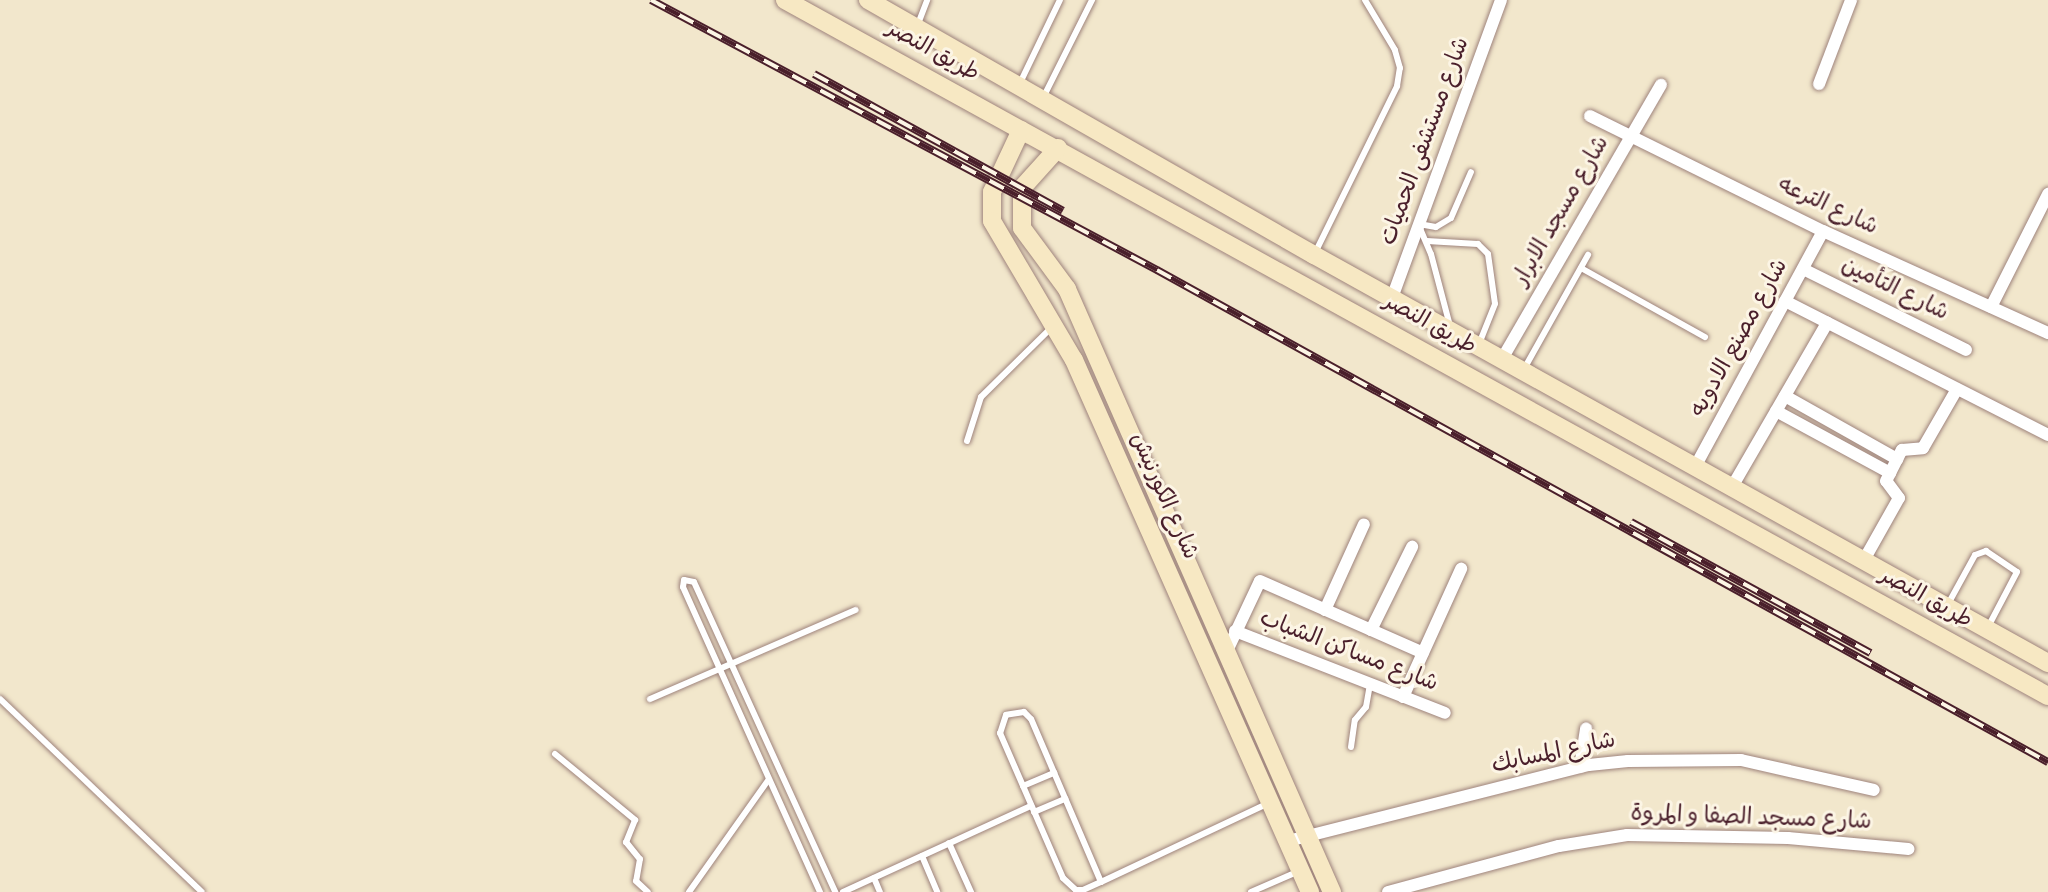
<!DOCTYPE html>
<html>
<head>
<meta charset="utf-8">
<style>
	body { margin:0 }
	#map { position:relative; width:2048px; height:892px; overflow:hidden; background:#f2e7cc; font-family:Dekko,"Playpen Sans Arabic",sans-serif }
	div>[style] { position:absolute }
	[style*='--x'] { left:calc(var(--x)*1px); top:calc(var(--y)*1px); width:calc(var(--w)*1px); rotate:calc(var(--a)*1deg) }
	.roads { filter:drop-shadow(0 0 2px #9e837c) drop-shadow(0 0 2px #9e837c) }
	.service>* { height:6px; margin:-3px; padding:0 3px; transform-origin:3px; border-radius:3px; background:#fff }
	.minor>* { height:12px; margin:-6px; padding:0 6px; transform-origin:6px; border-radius:6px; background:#fff }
	.secondary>* { height:18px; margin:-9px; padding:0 9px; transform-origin:9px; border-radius:9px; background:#f7e8c3 }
	.rail>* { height:8px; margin-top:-4px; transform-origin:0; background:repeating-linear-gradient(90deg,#fcf5e5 0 16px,#4a1f2b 0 32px); box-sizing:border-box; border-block:2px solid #4a1f2b }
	span { translate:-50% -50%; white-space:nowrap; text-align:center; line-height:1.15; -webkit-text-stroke:6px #fcf5e5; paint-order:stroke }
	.street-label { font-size:23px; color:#4a1f2b }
</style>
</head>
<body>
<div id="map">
	<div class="roads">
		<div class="service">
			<div style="--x:918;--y:24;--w:26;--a:-69"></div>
			<div style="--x:1020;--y:83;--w:92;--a:-64.3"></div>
			<div style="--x:1043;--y:98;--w:110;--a:-63.4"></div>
			<div style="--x:1419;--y:224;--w:17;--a:10"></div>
			<div style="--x:1436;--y:227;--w:17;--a:-31"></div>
			<div style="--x:1451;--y:218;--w:50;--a:-66.5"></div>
			<div style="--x:1419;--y:226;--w:30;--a:67"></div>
			<div style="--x:1431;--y:254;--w:74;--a:75.2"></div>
			<div style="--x:1427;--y:241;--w:51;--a:3.4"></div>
			<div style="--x:1478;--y:244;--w:14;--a:45"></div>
			<div style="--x:1488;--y:254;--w:50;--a:82"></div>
			<div style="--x:1495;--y:304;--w:43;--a:111.8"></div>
			<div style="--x:1315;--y:253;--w:186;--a:-63.8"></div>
			<div style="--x:1397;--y:86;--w:18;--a:-81"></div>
			<div style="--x:1400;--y:68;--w:19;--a:-106"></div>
			<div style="--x:1395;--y:50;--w:58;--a:-121"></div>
			<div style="--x:1581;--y:268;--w:142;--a:29.1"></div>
			<div style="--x:1524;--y:369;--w:131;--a:-60.7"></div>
			<div style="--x:967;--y:441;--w:46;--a:-72.3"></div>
			<div style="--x:981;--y:397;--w:101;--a:-44.6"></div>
			<div style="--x:1947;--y:606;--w:58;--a:-61.2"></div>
			<div style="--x:1975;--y:555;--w:12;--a:-20"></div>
			<div style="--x:1986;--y:551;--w:37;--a:34"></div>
			<div style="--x:2017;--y:572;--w:62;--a:117.8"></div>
			<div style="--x:0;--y:699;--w:279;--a:43.7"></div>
			<div style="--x:650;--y:699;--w:224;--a:-23.4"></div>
			<div style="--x:1351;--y:747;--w:27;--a:-82"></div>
			<div style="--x:1355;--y:720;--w:17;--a:-50"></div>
			<div style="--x:1366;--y:707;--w:23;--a:-80"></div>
			<div style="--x:555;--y:754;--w:104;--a:39.5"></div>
			<div style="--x:635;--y:820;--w:24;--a:112"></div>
			<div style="--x:626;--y:842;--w:22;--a:51"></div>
			<div style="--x:640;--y:859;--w:22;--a:100"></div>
			<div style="--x:636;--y:881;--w:16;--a:43"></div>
			<div style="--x:1023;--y:786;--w:34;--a:-23"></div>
			<div style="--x:1034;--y:812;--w:34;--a:-23"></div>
			<div style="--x:949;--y:843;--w:54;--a:65.8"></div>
			<div style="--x:922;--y:856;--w:39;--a:67"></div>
			<div style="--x:874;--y:878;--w:15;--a:67"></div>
			<div style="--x:1101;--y:882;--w:177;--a:-113.2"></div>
			<div style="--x:1031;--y:719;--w:10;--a:-135"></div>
			<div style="--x:1024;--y:712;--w:18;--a:171"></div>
			<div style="--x:1006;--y:715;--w:19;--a:108"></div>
			<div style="--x:1000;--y:733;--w:158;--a:66.5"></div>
			<div style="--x:1063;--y:878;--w:18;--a:43"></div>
			<div style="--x:1076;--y:890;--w:7;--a:0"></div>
			<div style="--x:1083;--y:890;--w:20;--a:-24"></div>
			<div style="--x:1101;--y:882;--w:186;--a:-25.2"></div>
			<div style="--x:689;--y:892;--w:138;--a:-54.7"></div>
			<div style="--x:820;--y:892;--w:334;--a:-114.2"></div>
			<div style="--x:683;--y:587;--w:7;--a:-82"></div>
			<div style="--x:684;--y:580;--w:10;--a:11"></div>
			<div style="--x:694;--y:582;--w:341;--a:65.5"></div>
			<div style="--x:843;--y:892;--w:207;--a:-24.6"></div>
			<div style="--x:1251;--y:892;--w:52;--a:-23.6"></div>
		</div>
		<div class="minor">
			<div style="--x:1819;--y:84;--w:90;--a:-69.1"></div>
			<div style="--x:1590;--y:116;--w:260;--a:26.3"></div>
			<div style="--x:1823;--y:231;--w:247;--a:24.4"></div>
			<div style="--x:1803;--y:269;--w:182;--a:26.4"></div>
			<div style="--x:1392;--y:298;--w:317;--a:-69.9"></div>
			<div style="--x:1785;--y:301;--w:295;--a:27"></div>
			<div style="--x:1991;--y:307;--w:127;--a:-63.2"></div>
			<div style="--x:1502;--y:359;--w:317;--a:-59.9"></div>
			<div style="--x:1785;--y:396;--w:129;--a:29.4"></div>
			<div style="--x:1776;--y:411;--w:130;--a:28.5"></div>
			<div style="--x:1695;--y:467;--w:268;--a:-61.5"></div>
			<div style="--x:1732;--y:487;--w:190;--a:-59.9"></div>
			<div style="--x:1864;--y:560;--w:71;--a:-60.6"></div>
			<div style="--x:1899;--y:498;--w:21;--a:-127"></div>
			<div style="--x:1886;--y:481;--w:35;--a:-63"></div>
			<div style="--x:1902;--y:450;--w:21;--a:-5"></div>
			<div style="--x:1923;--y:448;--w:68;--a:-60"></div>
			<div style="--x:1325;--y:610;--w:94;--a:-65.6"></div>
			<div style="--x:1371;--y:630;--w:93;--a:-63.7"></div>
			<div style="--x:1235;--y:631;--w:225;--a:21.3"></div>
			<div style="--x:1227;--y:651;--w:77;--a:-64.8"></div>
			<div style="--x:1260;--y:581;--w:178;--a:23.8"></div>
			<div style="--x:1403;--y:697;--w:141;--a:-65.6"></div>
			<div style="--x:1580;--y:767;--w:39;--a:-81"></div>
			<div style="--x:1288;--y:841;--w:310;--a:-14.2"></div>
			<div style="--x:1589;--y:765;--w:39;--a:-6"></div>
			<div style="--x:1628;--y:761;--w:113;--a:-0.5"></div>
			<div style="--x:1741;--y:760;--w:136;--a:12.7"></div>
			<div style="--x:1388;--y:892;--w:177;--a:-15.1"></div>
			<div style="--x:1559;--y:846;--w:69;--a:-9.2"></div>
			<div style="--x:1627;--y:835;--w:161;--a:1.1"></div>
			<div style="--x:1788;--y:838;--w:121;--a:5.2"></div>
		</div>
		<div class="secondary">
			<div style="--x:785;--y:0;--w:1442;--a:28.86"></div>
			<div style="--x:868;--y:0;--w:514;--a:29.76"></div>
			<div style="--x:1314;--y:255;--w:840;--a:29.07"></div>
			<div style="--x:1021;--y:130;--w:68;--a:115.1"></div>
			<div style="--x:992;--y:192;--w:29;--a:90"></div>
			<div style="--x:992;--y:221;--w:161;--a:59.5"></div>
			<div style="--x:1074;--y:360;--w:582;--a:66.08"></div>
			<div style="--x:1058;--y:148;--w:54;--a:132"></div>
			<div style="--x:1022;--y:188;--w:40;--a:90"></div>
			<div style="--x:1022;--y:228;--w:76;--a:53.6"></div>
			<div style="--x:1067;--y:289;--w:659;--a:66.28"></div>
		</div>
	</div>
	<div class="rail">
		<div style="--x:651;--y:0;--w:574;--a:28.08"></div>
		<div style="--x:1157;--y:270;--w:1018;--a:28.91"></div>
		<div style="--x:814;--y:74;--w:284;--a:28.8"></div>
		<div style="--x:1631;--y:522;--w:273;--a:28.7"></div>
	</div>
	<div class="street-label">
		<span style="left:932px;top:53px;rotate:29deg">طريق النصر</span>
		<span style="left:1427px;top:142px;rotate:-70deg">شارع مستشفى الحميات</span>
		<span style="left:1827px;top:208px;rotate:25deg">شارع الترعه</span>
		<span style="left:1563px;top:212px;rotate:-60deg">شارع مسجد الابرار</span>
		<span style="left:1894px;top:291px;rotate:26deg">شارع التأمين</span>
		<span style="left:1429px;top:326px;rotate:29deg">طريق النصر</span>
		<span style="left:1741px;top:339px;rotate:-61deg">شارع مصنع الادويه</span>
		<span style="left:1162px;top:497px;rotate:66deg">شارع الكورنيش</span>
		<span style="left:1925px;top:600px;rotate:29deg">طريق النصر</span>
		<span style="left:1348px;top:653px;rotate:21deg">شارع مساكن الشباب</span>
		<span style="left:1554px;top:755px;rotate:-12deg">شارع المسابك</span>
		<span style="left:1751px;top:820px;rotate:2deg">شارع مسجد الصفا و المروة</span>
	</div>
</div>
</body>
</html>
